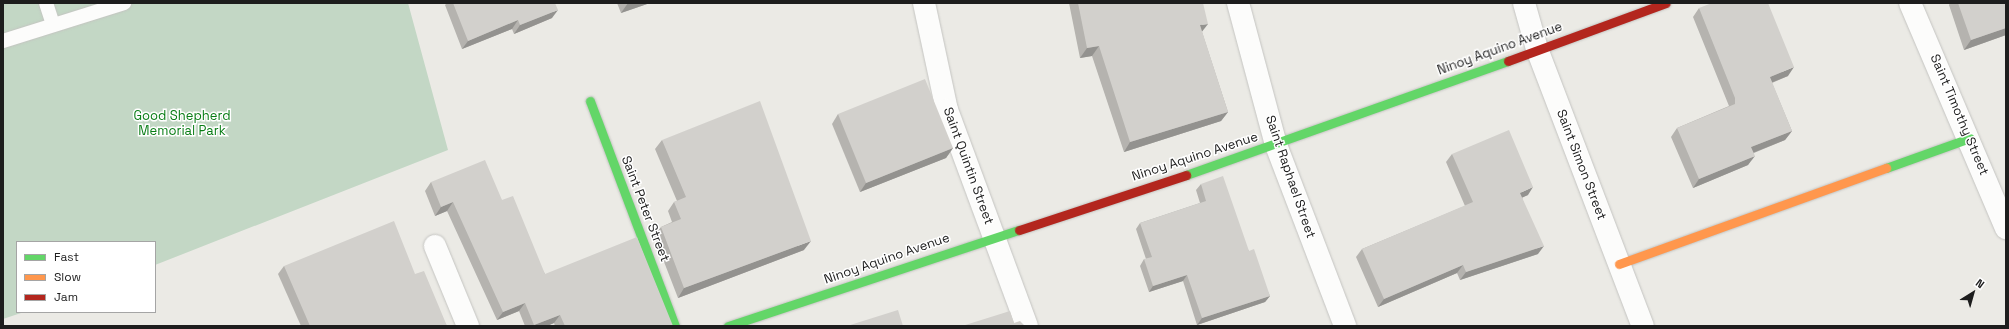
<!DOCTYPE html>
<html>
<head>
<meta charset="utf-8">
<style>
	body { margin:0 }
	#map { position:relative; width:2009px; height:329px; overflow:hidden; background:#ebeae5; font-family:"Space Grotesk",sans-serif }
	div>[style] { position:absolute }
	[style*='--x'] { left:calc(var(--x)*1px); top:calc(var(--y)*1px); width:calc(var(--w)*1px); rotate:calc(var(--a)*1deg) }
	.cemetery>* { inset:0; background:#c3d7c5 }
	.roads { filter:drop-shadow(0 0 1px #c4c4c1) drop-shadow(0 0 1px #c4c4c1) }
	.lane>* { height:14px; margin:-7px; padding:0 7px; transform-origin:7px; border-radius:7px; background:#fcfcfb }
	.street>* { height:22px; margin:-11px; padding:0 11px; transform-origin:11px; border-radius:11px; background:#fcfcfb }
	.fast>* { height:9px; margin:-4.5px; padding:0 4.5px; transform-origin:4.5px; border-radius:4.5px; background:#63d668 }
	.slow>* { height:9px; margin:-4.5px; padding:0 4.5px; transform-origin:4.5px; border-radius:4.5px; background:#ff974d }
	.jam>* { height:9px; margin:-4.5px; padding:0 4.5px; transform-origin:4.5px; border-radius:4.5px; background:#b3261e }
	.wall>* { inset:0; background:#b5b3af }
	.shaded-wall>* { inset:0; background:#93928f }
	.building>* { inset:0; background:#d2d0cc }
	span { translate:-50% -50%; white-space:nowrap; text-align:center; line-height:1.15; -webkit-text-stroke:3px #fff; paint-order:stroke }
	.street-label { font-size:13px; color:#1d1d1d }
	.park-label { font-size:13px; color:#097d16 }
	.frame { position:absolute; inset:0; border:4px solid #1d1d1d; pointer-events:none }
	.legend { position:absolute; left:16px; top:241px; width:140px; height:72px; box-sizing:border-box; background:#fff; border:1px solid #a5a5a5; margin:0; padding:5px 7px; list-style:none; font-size:12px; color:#1d1d1d }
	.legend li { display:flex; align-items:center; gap:8px; height:20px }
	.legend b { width:20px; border:1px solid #a5a5a5 }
	.north { position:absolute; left:1953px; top:273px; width:40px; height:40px; -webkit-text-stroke:3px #fff; paint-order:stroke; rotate:37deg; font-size:11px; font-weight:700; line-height:16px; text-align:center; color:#1d1d1d }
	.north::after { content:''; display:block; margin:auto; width:14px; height:18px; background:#1d1d1d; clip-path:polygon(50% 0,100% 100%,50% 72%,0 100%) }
</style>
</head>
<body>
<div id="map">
	<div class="cemetery">
		<div style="clip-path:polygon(3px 3px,408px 3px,448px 150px,155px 265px,155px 242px,17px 242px,17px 312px,24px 312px,3px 319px)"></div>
	</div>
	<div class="roads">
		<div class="lane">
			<div style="--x:46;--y:3;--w:23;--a:72"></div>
			<div style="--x:3;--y:41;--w:127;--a:-17.4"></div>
		</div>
		<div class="street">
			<div style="--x:924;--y:3;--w:109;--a:77.9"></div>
			<div style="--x:947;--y:110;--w:230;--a:69.7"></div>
			<div style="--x:1238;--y:3;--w:147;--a:75"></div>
			<div style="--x:1276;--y:145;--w:194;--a:69.1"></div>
			<div style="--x:1524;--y:3;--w:48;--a:74.2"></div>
			<div style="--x:1537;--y:49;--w:297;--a:69.1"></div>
			<div style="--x:1910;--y:3;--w:245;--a:66.9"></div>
			<div style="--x:435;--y:246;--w:87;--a:67.6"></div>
		</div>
		<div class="fast">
			<div style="--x:590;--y:101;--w:241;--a:69.3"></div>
			<div style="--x:1886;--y:168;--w:89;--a:-19.7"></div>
			<div style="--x:1186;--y:175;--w:342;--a:-19.5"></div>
			<div style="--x:728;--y:326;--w:306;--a:-18.3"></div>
		</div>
		<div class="slow">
			<div style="--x:1619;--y:264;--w:284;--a:-19.8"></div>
		</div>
		<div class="jam">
			<div style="--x:1508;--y:61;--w:168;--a:-20.2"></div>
			<div style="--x:1019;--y:230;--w:176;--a:-18.2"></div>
		</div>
	</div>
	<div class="wall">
		<div style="clip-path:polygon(447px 3px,555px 3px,552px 18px,514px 34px,512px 29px,462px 49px,445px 5px)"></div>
		<div style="clip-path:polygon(617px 3px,650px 3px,621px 13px)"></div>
		<div style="clip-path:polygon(1069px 3px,1203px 3px,1202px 32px,1228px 112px,1221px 121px,1124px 152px,1092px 56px,1080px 58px)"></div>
		<div style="clip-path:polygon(1950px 3px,2006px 3px,2006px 35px,1964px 50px,1949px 5px)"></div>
		<div style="clip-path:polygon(1699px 8px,1788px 76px,1772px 83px,1792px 131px,1785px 140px,1754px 153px,1748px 165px,1693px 188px,1671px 137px,1677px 128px,1729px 106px,1693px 17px)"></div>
		<div style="clip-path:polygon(838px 114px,953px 148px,946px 158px,860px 192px,832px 124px)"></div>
		<div style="clip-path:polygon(662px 140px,804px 250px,678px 298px,654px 236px,661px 227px,672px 222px,668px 211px,674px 202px,677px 201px,655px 149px)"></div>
		<div style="clip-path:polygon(1452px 154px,1528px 195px,1522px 197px,1538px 254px,1460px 280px,1457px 273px,1378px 307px,1356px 257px,1362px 249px,1465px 206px,1446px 162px)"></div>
		<div style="clip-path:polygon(431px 182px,502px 200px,545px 274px,673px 326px,555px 326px,554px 323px,547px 326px,525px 326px,519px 311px,497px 320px,447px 211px,435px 216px,425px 191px)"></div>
		<div style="clip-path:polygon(1201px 184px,1249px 251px,1270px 296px,1265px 302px,1197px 325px,1183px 281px,1149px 292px,1140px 266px,1144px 259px,1146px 259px,1136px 229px,1140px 223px,1200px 203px,1196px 190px)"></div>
		<div style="clip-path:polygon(284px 266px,415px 274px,447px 326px,301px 326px,278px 274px)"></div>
	</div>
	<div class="shaded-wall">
		<div style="clip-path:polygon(628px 3px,650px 3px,621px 13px)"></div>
		<div style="clip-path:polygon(558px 10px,552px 18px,514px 34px,520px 25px)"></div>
		<div style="clip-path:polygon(518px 20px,512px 29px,462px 49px,468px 41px)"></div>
		<div style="clip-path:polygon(1208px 24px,1201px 33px,1200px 25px)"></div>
		<div style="clip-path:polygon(2006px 28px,2006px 35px,1964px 50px,1971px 40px)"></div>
		<div style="clip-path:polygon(1099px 46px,1092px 56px,1080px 58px,1087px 48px)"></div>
		<div style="clip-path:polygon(1794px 67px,1788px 76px,1763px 86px,1770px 77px)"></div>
		<div style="clip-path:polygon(1228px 112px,1221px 121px,1124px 152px,1130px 142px)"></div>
		<div style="clip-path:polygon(1792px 131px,1785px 140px,1745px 156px,1751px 147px)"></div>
		<div style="clip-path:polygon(953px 148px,946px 158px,860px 192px,866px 183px)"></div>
		<div style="clip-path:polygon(1755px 156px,1748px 165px,1693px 188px,1699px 179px)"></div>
		<div style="clip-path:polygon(1533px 187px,1528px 195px,1515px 201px,1520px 193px)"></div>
		<div style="clip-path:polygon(453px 202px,447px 211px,435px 216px,441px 207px)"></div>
		<div style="clip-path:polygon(811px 241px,804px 250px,678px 298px,684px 288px)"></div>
		<div style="clip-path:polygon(1544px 246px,1538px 254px,1460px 280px,1466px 272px)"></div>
		<div style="clip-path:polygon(1463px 265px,1457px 273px,1378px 307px,1384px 299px)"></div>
		<div style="clip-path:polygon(1187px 275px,1183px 281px,1149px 292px,1153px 286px)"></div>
		<div style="clip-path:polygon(1270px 296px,1265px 302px,1197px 325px,1202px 318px)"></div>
		<div style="clip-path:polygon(525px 303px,519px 311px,497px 320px,503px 312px)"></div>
		<div style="clip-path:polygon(560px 315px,554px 323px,547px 326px,534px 326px,534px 325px)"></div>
	</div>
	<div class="building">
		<div style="clip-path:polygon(453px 3px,555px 3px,558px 10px,520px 25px,518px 20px,468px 41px)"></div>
		<div style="clip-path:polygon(1078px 3px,1203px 3px,1208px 24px,1200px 25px,1228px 112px,1130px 142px,1099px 46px,1087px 48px)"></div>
		<div style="clip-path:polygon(1712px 3px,1768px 3px,1794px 67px,1770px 77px,1792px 131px,1751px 147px,1755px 156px,1699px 179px,1677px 128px,1735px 104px,1735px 98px,1699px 8px)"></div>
		<div style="clip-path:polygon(1958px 3px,2006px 3px,2006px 28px,1971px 40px)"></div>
		<div style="clip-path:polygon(925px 79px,953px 148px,866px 183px,838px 114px)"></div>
		<div style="clip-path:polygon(760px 101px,811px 241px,684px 288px,661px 227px,681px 219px,674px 202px,686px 197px,662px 140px)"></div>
		<div style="clip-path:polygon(1509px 130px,1533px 187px,1520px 193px,1544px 246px,1466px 272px,1463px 265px,1384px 299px,1362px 249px,1473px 202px,1452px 154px)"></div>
		<div style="clip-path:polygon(485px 160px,502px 200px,513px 196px,545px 274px,637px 237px,673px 326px,565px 326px,560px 315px,534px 325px,525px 303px,503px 312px,453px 202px,441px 207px,431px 182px)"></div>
		<div style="clip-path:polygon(1223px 176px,1249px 251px,1254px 249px,1270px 296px,1202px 318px,1187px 275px,1153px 286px,1144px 259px,1152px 257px,1140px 223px,1206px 201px,1201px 184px)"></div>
		<div style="clip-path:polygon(394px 221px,415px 274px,424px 271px,447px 326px,310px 326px,284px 266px)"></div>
		<div style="clip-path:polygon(898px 310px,903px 326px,847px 326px)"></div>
		<div style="clip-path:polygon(1010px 311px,1014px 323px,1020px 321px,1025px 326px,962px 326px)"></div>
	</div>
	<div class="street-label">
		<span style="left:1500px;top:49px;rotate:-20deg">Ninoy Aquino Avenue</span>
		<span style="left:1959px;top:115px;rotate:67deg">Saint Timothy Street</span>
		<span style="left:1195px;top:157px;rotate:-18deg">Ninoy Aquino Avenue</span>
		<span style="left:1581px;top:165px;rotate:69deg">Saint Simon Street</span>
		<span style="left:968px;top:166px;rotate:70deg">Saint Quintin Street</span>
		<span style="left:1290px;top:177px;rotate:71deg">Saint Raphael Street</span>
		<span style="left:645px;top:209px;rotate:69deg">Saint Peter Street</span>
		<span style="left:887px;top:259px;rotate:-19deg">Ninoy Aquino Avenue</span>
	</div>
	<div class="park-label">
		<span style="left:182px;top:124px">Good Shepherd<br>Memorial Park</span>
	</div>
	<div class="frame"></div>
	<ul class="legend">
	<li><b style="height:5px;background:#63d668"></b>Fast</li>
	<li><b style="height:5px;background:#ff974d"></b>Slow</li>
	<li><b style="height:5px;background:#b3261e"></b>Jam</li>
	</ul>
	<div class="north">N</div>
</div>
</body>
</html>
